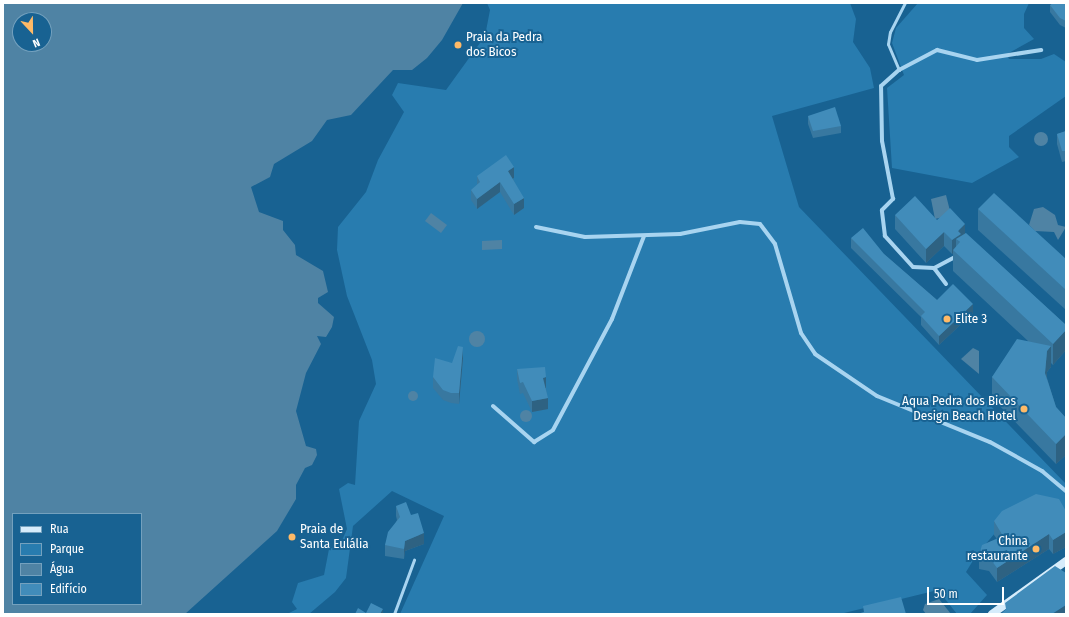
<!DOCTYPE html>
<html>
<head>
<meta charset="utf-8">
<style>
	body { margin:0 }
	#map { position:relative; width:1069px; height:617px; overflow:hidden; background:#186292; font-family:"Fira Sans Condensed",sans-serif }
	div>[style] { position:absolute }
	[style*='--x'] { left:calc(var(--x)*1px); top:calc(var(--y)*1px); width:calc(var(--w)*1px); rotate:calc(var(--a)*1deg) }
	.green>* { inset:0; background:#287caf }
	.water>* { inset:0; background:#4f83a4 }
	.round { border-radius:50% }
	.lane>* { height:3px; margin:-1.5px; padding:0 1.5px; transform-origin:1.5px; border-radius:1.5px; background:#a8d4f0 }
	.street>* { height:4px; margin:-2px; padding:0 2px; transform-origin:2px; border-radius:2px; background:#a8d4f0 }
	.secondary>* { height:8px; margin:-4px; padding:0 4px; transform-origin:4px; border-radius:4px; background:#d6ecfb }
	.wall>* { inset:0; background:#3878a0 }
	.shaded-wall>* { inset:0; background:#2e6282 }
	.building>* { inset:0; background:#418cba }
	.dots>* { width:11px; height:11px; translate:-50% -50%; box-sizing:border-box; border:2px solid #186292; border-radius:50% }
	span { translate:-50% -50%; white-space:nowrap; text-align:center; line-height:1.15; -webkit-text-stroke:4px #186292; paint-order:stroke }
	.poi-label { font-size:13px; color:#fff }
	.left { translate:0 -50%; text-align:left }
	.right { translate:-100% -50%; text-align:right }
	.frame { position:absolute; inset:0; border:4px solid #fff; pointer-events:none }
	.legend { position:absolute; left:12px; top:513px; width:130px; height:92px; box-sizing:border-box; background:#186292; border:1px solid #74a1be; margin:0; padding:5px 7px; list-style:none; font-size:12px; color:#fff }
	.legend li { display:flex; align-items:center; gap:8px; height:20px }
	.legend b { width:20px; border:1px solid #74a1be }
	.north { position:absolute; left:12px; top:12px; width:40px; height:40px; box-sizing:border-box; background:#186292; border:1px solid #74a1be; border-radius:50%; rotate:158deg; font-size:11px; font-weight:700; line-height:16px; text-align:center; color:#fff }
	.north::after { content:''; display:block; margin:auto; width:14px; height:18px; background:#ffba67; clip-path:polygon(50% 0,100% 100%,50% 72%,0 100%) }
	.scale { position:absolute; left:927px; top:587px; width:77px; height:18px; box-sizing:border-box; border:2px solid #fff; border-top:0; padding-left:5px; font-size:12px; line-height:14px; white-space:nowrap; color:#fff; -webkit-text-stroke:3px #186292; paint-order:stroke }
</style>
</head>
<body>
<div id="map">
	<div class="green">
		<div style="clip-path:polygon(487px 3px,850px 3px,856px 19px,853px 42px,870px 68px,874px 88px,772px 116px,799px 207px,1066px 484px,1066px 516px,1002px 525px,977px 554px,966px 572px,987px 595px,970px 614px,957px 614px,938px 590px,840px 614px,400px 614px,444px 516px,392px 491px,353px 526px,346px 578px,335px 592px,309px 614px,287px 614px,297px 609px,292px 602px,298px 583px,324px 575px,329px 549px,340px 545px,347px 529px,339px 489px,348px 483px,355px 485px,359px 421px,376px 384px,372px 360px,347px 296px,337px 250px,338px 227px,366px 192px,378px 160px,404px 112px,392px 95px,398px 83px,446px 90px,485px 36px,490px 10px)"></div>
		<div style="clip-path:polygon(918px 3px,1029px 3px,1024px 14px,1024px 28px,1034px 39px,1007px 54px,1009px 59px,1041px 59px,1054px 54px,1066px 62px,1066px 96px,1009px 136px,1009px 147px,1019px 157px,972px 183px,892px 168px,887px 88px,904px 75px,892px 43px,896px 28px)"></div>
	</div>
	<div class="water">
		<div style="clip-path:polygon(evenodd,3px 3px,463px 3px,442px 40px,427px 58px,412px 70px,393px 70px,351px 115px,327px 120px,312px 141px,274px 164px,270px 177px,251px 187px,259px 212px,283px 221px,283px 230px,295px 245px,296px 255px,323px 271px,328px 292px,318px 298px,318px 303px,334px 317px,332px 327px,326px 337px,317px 336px,321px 344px,306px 373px,296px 411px,306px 446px,316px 449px,317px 455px,312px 465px,305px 468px,296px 485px,296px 499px,277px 531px,185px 614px,3px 614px,3px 3px,20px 20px,44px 20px,44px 44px,20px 44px,20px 20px,3px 3px,13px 514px,141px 514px,141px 604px,13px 604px,13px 514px)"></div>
		<div class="round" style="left:1034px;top:132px;width:14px;height:14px"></div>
		<div style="clip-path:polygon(946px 195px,951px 215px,935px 219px,931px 199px)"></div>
		<div style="clip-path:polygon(1043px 207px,1055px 215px,1058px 225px,1066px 227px,1058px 240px,1054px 232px,1035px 231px,1029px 225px,1034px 209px)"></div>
		<div style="clip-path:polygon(431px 213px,447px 225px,441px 233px,425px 221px)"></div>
		<div style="clip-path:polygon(502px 240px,502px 249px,482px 250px,482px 241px)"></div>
		<div class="round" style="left:469px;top:331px;width:16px;height:16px"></div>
		<div style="clip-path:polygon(973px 348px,979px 351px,979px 374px,961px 359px)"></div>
		<div class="round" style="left:408px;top:391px;width:10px;height:10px"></div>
		<div class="round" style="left:520px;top:410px;width:12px;height:12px"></div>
		<div style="clip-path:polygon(939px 599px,951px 614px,926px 614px,923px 610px,925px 604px)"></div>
	</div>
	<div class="lane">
		<div style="--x:899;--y:70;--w:28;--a:-113"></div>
		<div style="--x:888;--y:44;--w:12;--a:-81"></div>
		<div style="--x:890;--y:32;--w:33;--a:-63"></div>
		<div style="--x:394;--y:614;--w:58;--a:-69.7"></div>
	</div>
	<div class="street">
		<div style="--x:536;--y:227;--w:50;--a:11.5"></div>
		<div style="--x:585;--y:237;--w:95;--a:-1.8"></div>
		<div style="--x:680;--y:234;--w:61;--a:-11.3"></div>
		<div style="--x:740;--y:222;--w:20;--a:6"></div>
		<div style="--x:760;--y:224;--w:25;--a:53"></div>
		<div style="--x:775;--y:244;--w:93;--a:73.7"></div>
		<div style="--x:801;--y:333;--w:25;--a:56"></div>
		<div style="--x:815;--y:354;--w:75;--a:34.1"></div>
		<div style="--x:877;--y:396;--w:122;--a:22.2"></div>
		<div style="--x:990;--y:442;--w:60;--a:29.1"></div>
		<div style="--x:1042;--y:471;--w:31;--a:40"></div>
		<div style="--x:955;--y:257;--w:24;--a:152"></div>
		<div style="--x:934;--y:268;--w:21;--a:-177"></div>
		<div style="--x:913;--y:267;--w:42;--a:-132.1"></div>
		<div style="--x:885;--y:236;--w:26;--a:-97"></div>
		<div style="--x:882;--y:210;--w:16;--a:-45"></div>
		<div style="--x:893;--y:199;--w:59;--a:-100.7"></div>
		<div style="--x:882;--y:141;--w:55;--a:-91"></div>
		<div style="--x:881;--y:86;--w:24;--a:-42"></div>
		<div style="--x:899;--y:70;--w:43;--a:-27.8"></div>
		<div style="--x:937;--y:50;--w:41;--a:14"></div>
		<div style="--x:977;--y:60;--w:65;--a:-8.9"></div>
		<div style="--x:934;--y:268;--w:20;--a:53"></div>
		<div style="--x:493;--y:406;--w:55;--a:41.3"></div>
		<div style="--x:534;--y:442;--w:22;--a:-32"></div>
		<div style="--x:553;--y:430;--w:126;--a:-62"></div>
		<div style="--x:612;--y:319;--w:89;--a:-68.9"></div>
	</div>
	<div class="secondary">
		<div style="--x:992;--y:614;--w:91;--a:-35.6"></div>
	</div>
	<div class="wall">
		<div style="clip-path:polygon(1066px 3px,1066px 28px,1060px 25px,1050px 12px,1050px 5px)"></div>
		<div style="clip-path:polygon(808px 116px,841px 126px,841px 133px,813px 138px,808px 124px)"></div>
		<div style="clip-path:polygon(1066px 131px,1066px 161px,1062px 162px,1057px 144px,1057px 134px)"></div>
		<div style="clip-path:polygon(477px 176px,514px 178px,513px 178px,524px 208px,514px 215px,500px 192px,477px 209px,471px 200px,471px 190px,477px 185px)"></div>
		<div style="clip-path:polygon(978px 209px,1066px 259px,1066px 310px,978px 230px)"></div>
		<div style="clip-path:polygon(895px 215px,937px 220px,965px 233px,1066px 325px,1066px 350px,1053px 365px,1051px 363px,1051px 367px,1047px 372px,1047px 378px,1056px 407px,1066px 418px,1066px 455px,1056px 464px,992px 398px,992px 377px,1028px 341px,953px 271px,953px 253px,952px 254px,944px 246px,926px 263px,895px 229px)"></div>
		<div style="clip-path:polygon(851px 238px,884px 254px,937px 300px,973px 313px,939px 345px,921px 325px,921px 317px,851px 248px)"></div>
		<div style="clip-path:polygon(463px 358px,459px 404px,451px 403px,443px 400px,433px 388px,433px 377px,452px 363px)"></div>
		<div style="clip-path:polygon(517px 369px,546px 388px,548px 409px,532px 412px,523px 393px,520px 394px,517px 379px)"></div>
		<div style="clip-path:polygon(396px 506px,411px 515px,424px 544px,405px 551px,404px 559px,385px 556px,385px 545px,397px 520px,396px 516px)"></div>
		<div style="clip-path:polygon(1066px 511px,1066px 547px,1053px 554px,1049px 549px,997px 582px,989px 571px,979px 569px,979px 555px,997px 539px,994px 535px,994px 521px)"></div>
	</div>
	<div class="shaded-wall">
		<div style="clip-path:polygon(514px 167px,514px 178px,508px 181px,508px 171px)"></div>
		<div style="clip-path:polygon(500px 182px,500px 192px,477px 209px,477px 199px)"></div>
		<div style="clip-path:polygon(524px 198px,524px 208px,514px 215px,514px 204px)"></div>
		<div style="clip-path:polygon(965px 224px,965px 239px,960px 242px,956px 239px,956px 251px,953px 250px,953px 253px,952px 254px,952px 240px,958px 231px)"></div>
		<div style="clip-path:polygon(944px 232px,944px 246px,926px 263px,926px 249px)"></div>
		<div style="clip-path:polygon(973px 304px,973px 313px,939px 345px,939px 336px)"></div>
		<div style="clip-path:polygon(1066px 330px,1066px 350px,1053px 365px,1053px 344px)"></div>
		<div style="clip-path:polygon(1051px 346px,1051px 367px,1047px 372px,1045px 394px,1045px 373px,1047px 351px)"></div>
		<div style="clip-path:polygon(463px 347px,463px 358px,459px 404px,459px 393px)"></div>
		<div style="clip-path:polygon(546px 377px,546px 388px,543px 388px,543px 378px)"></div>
		<div style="clip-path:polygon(548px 398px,548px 409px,532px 412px,532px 401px)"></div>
		<div style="clip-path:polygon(1066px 434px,1066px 455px,1056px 464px,1056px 444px)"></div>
		<div style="clip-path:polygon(1066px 532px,1066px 547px,1053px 554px,1053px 540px)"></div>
		<div style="clip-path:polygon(424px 533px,424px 544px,405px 551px,404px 559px,404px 549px,405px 541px)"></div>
		<div style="clip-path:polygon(1049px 534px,1049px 549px,997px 582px,997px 568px)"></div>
		<div style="clip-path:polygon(1066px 605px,1066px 614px,1052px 614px)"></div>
		<div style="clip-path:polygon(383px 609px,383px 614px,380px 614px)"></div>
	</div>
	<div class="building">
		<div style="clip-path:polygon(1053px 3px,1066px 3px,1066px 21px,1060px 18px,1050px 5px)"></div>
		<div style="clip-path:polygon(835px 107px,841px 126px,813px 131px,808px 116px)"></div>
		<div style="clip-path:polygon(1066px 131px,1066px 151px,1062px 151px,1057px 134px)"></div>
		<div style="clip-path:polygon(506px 155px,514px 167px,508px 171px,524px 198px,514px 204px,500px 182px,477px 199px,471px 190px,480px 182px,477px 176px)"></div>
		<div style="clip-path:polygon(994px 193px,1066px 259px,1066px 290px,978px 209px)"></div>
		<div style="clip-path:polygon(915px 196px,937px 220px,950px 208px,965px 224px,958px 231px,961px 234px,952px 240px,944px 232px,926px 249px,895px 215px)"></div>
		<div style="clip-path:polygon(863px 228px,884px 254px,937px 300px,953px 284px,973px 304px,939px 336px,921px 316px,925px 312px,851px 238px)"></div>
		<div style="clip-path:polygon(966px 233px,1066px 325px,1066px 330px,1053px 344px,953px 250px,960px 242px,956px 239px)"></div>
		<div style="clip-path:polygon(1017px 339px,1051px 346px,1047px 351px,1045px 373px,1056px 407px,1066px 418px,1066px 434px,1056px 444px,992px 377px)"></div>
		<div style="clip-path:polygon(458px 346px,463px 347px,459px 393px,451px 393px,443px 390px,433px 377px,435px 358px,452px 363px)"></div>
		<div style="clip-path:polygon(545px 367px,546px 377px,543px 378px,548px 398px,532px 401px,523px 382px,520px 383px,517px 369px)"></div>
		<div style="clip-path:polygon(1036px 494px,1059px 499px,1066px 511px,1066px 532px,1053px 540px,1049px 534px,997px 568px,989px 557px,979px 555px,982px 545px,1003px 536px,994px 521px,1002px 511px)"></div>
		<div style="clip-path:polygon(406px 502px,411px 515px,418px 513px,424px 533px,405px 541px,404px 549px,385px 545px,388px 532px,400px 517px,396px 506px)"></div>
		<div style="clip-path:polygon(1055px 566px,1066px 573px,1066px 605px,1052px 614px,1001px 614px,1006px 609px,1005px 603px)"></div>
		<div style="clip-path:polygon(901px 597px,906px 614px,857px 614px,864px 612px,863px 606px)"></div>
		<div style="clip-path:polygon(371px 603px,383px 609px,380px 614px,355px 614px,358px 608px,366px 613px)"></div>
	</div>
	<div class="dots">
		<div style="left:458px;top:45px;background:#ffba67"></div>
		<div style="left:947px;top:319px;background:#ffba67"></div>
		<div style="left:1024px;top:409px;background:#ffba67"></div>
		<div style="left:292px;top:537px;background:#ffba67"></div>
		<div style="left:1036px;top:549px;background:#ffba67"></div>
	</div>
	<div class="poi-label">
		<span class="left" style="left:466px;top:45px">Praia da Pedra<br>dos Bicos</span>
		<span class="left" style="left:955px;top:319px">Elite 3</span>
		<span class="right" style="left:1016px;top:409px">Aqua Pedra dos Bicos<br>Design Beach Hotel</span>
		<span class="left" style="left:300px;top:537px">Praia de<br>Santa Eulália</span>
		<span class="right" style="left:1028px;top:549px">China<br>restaurante</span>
	</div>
	<div class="frame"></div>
	<ul class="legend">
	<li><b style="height:5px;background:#d6ecfb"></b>Rua</li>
	<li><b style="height:11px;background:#287caf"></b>Parque</li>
	<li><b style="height:11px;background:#4f83a4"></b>Água</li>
	<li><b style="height:11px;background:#418cba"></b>Edifício</li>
	</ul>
	<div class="north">N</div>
	<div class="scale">50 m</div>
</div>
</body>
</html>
